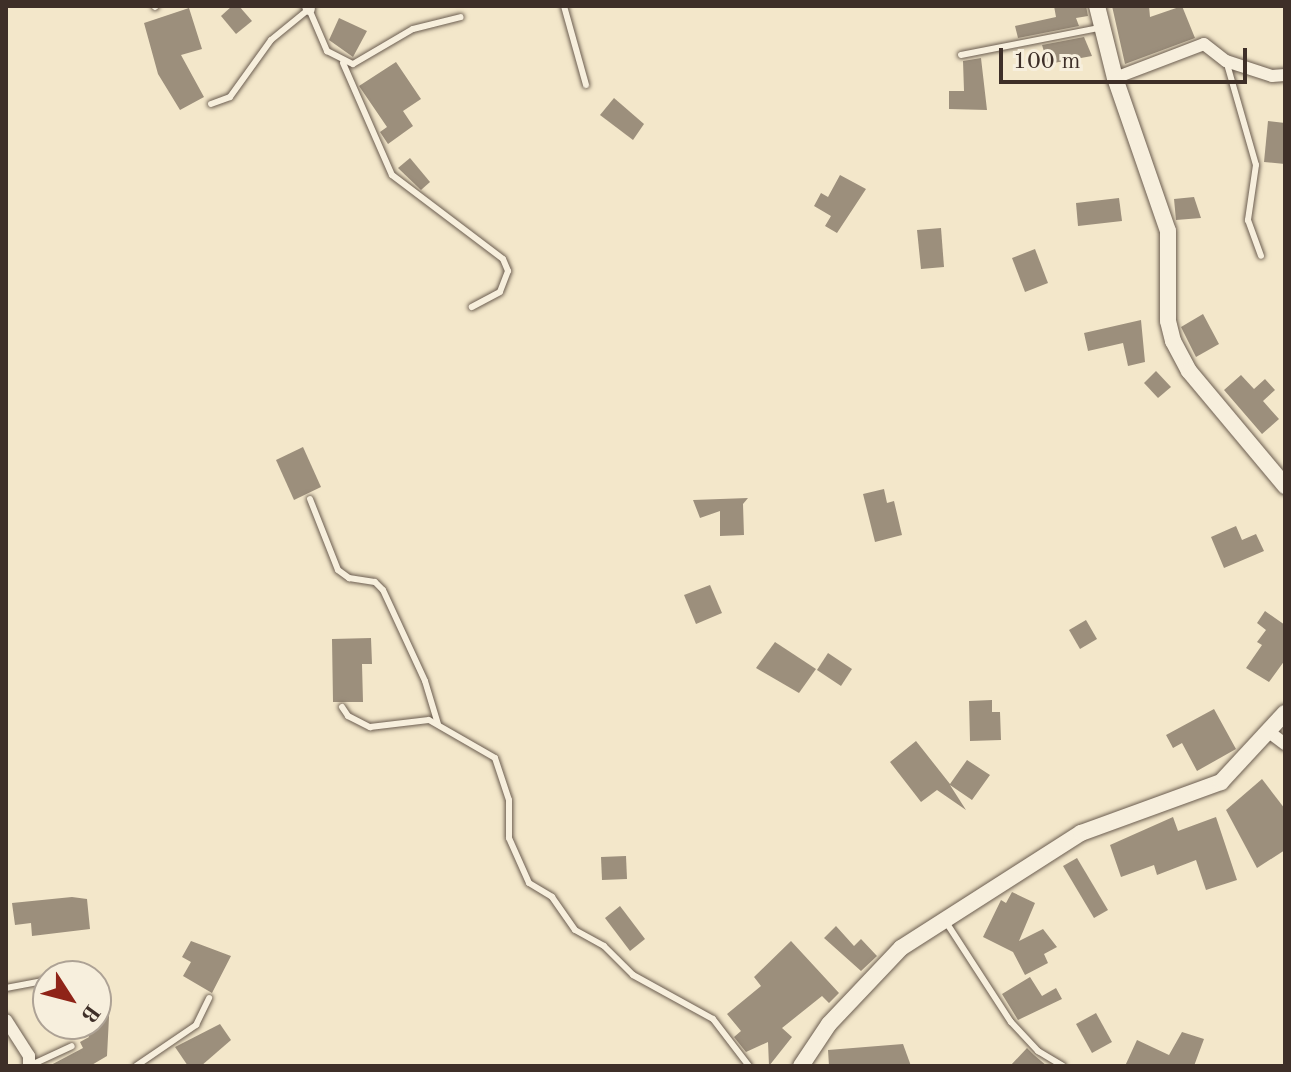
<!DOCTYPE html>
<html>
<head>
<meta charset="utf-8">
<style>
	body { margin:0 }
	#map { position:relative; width:1291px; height:1072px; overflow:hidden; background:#f3e7ca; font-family:"Old Standard TT",serif }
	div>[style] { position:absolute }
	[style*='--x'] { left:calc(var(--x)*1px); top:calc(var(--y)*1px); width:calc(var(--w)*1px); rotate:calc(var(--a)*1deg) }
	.building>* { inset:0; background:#9c8f7c }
	.roads { filter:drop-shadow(0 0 2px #6b5d50) drop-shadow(0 0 2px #6b5d50) }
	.service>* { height:6px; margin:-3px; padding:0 3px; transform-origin:3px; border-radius:3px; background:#f7efdd }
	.minor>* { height:12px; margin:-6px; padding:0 6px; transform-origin:6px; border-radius:6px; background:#f7efdd }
	.tertiary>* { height:16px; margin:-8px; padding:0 8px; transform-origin:8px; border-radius:8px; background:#f7efdd }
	span { translate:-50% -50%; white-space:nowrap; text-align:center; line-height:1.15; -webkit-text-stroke:6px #f7efdd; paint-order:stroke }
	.frame { position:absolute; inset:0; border:8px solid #3e2f28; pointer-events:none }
	.north { position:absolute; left:32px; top:960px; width:80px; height:80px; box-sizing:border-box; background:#f7efdd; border:2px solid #ada295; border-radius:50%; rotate:126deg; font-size:22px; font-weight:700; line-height:32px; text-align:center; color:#3e2f28 }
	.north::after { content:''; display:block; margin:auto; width:28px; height:36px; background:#8f2418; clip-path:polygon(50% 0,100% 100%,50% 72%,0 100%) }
	.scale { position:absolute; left:999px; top:48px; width:248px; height:36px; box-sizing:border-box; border:4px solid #3e2f28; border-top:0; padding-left:10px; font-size:24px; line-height:28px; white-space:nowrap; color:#3e2f28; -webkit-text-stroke:6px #f7efdd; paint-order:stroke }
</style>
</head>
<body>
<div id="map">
	<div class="building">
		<div style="clip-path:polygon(232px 6px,239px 6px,252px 21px,236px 34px,221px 16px)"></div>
		<div style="clip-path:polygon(1054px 6px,1086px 6px,1088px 16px,1076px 18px,1079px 26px,1018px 38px,1015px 26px,1056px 17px)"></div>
		<div style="clip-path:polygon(1112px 6px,1149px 6px,1150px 17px,1182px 6px,1195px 38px,1125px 64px)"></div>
		<div style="clip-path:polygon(189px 8px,202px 49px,181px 55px,204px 97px,180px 110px,158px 74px,144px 23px)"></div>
		<div style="clip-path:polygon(339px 18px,367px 31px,353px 57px,329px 40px)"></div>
		<div style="clip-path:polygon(1084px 37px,1092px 56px,1048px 64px,1042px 45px)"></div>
		<div style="clip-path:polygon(981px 58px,987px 110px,949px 109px,949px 91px,964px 91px,963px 61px)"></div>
		<div style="clip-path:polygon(396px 62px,421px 99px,403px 111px,413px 126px,388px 144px,380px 132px,387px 127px,359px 86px)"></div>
		<div style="clip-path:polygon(614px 98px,644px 124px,633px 140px,600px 115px)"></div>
		<div style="clip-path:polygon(1268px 121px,1285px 123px,1285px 164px,1264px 162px)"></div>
		<div style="clip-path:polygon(410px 158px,430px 182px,421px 190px,398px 168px)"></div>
		<div style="clip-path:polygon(840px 175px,866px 189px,837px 233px,825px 226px,831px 216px,814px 206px,821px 193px,828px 197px)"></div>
		<div style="clip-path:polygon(1194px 197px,1201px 218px,1176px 220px,1174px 199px)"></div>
		<div style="clip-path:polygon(1119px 198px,1122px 221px,1078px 226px,1076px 203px)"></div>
		<div style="clip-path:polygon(941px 228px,944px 267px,921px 269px,917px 230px)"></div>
		<div style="clip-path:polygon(1035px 249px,1048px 283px,1025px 292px,1012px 258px)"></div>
		<div style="clip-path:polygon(1203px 314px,1219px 344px,1196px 357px,1181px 327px)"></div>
		<div style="clip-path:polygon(1141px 320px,1145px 362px,1128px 366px,1123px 343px,1088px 351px,1084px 333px)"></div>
		<div style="clip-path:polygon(1156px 371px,1171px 387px,1158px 398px,1144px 383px)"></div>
		<div style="clip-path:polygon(1241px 375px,1254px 389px,1265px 379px,1275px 390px,1263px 401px,1279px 419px,1262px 434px,1224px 390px)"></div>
		<div style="clip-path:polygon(303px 447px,321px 487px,294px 500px,276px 460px)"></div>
		<div style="clip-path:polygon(884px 489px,887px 503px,894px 501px,902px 535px,875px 542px,863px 494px)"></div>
		<div style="clip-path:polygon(748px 498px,743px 504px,744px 535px,720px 536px,720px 511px,700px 518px,693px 500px)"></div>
		<div style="clip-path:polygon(1236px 526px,1242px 540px,1256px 534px,1264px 551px,1224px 568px,1211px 537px)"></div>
		<div style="clip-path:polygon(710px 585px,722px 613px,696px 624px,684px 595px)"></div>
		<div style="clip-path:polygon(1265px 611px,1285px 625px,1285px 660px,1269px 682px,1246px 668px,1262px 645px,1257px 642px,1266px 630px,1257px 623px)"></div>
		<div style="clip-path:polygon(1086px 620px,1097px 639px,1080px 649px,1069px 630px)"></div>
		<div style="clip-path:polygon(371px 638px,372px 664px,362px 664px,363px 702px,333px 702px,332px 639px)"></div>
		<div style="clip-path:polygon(775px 642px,816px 669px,799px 693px,756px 668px)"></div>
		<div style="clip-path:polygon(828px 653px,852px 669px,841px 686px,817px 670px)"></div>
		<div style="clip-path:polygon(992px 700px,992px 712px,1000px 712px,1001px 740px,970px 741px,969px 701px)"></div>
		<div style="clip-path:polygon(1214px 709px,1236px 749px,1197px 771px,1182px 743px,1173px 748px,1166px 735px)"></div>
		<div style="clip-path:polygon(916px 741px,950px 784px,967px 760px,990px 775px,972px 800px,950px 785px,966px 810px,937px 790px,921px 802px,890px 762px)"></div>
		<div style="clip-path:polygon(1262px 779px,1285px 809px,1285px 850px,1257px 868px,1226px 810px)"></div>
		<div style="clip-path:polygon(1173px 817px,1178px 831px,1216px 817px,1237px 880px,1206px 890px,1196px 860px,1157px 875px,1154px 865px,1121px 877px,1110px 845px)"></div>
		<div style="clip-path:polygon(626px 856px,627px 879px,602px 880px,601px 857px)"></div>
		<div style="clip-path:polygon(1077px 858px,1108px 910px,1094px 918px,1063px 866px)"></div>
		<div style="clip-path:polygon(1012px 892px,1035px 903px,1019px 941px,1043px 929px,1057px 947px,1044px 954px,1048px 963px,1025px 975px,1013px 952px,983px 937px,1001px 900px,1006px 903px)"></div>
		<div style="clip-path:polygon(72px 897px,87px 899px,90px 929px,32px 936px,31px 923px,15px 925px,12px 903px)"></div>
		<div style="clip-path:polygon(620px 906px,645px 939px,630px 951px,605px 918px)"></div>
		<div style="clip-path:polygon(836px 926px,854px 946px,861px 939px,877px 956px,861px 971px,824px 938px)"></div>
		<div style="clip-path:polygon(191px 941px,231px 956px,212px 993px,183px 976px,191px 962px,182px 957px)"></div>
		<div style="clip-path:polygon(791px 941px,839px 993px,829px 1003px,822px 996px,782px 1028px,792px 1037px,769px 1066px,768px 1042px,746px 1052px,734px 1037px,741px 1031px,727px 1014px,761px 986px,754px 977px)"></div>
		<div style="clip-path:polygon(1030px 977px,1042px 996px,1056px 988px,1062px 999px,1018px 1020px,1002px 994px)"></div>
		<div style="clip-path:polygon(110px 998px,107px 1056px,90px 1066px,49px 1066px,83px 1048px,80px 1042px,89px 1037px,83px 1024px,96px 1024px,96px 1005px)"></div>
		<div style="clip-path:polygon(1096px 1013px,1112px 1042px,1092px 1053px,1076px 1024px)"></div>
		<div style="clip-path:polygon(220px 1024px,231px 1040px,201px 1066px,188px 1066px,175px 1047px)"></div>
		<div style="clip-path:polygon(1182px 1032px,1204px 1039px,1194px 1066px,1125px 1066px,1137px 1040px,1169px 1055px)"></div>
		<div style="clip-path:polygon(903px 1044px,911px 1066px,829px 1066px,828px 1050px)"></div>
		<div style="clip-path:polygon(1027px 1048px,1034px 1055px,1047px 1066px,1010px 1066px)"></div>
	</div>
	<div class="roads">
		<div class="service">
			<div style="--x:564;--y:6;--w:82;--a:74.4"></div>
			<div style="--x:155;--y:7;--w:1;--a:-45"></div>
			<div style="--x:961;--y:55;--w:141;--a:-11.1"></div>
			<div style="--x:343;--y:63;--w:122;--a:66.4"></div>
			<div style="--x:392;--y:175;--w:139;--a:37.1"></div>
			<div style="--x:503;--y:259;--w:13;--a:67"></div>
			<div style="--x:508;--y:271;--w:22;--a:111"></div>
			<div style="--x:500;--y:292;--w:32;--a:152"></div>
			<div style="--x:1227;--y:64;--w:105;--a:74"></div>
			<div style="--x:1256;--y:165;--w:56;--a:98.3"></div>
			<div style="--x:1248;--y:220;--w:38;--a:70"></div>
			<div style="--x:211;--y:104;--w:20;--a:-20"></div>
			<div style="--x:230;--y:97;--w:70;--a:-54.3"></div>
			<div style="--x:271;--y:40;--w:49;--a:-39.2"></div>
			<div style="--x:309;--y:9;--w:46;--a:66.8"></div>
			<div style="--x:327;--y:51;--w:29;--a:27"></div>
			<div style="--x:353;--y:64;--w:69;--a:-30.3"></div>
			<div style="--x:413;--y:29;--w:49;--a:-14"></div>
			<div style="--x:310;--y:499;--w:76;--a:68.5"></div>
			<div style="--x:338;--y:570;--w:14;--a:36"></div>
			<div style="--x:349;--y:578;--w:26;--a:9"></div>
			<div style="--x:375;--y:582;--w:11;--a:45"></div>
			<div style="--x:383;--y:590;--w:100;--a:65.2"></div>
			<div style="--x:425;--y:681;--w:45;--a:73.2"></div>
			<div style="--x:342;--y:707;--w:11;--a:56"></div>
			<div style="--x:348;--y:716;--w:25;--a:27"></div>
			<div style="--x:370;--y:727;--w:59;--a:-6.8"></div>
			<div style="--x:429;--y:720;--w:76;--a:29.9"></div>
			<div style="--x:495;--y:758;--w:44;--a:71.6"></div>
			<div style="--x:509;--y:800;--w:38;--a:90"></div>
			<div style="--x:509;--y:838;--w:49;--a:66"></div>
			<div style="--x:529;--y:883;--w:27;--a:31"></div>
			<div style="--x:552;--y:897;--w:40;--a:55.1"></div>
			<div style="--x:575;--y:930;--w:33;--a:29"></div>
			<div style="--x:604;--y:946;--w:41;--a:45"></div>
			<div style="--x:633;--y:975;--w:91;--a:28.8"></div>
			<div style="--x:713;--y:1019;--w:59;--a:52.5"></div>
			<div style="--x:946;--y:922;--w:119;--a:57"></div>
			<div style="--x:1011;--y:1022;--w:40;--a:47"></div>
			<div style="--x:1038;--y:1051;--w:29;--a:31"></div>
			<div style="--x:6;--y:988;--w:43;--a:-10.8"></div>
			<div style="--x:29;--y:1066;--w:47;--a:-24.9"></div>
			<div style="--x:136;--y:1066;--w:73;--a:-34.3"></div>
			<div style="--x:196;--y:1025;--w:30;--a:-64"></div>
		</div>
		<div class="minor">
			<div style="--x:308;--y:6;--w:3;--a:72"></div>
			<div style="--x:1115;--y:78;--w:95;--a:-20.9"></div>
			<div style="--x:1204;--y:44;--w:28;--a:38"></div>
			<div style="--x:1226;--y:61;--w:48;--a:18.1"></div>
			<div style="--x:1272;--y:76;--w:13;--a:-4"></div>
			<div style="--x:1269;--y:732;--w:20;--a:37"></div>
			<div style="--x:6;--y:1020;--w:43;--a:57.4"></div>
			<div style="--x:29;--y:1056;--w:10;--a:90"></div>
		</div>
		<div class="tertiary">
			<div style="--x:1097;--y:6;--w:74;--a:76"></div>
			<div style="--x:1115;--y:78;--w:162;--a:70.9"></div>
			<div style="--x:1168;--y:231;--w:90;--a:90"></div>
			<div style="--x:1168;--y:321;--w:21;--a:76"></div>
			<div style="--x:1173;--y:341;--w:34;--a:62"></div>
			<div style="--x:1189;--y:371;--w:150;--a:50.1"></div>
			<div style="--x:801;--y:1066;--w:50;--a:-56.3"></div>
			<div style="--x:829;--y:1024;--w:105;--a:-46.5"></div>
			<div style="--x:901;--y:948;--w:214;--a:-32.6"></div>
			<div style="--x:1081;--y:833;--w:149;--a:-20"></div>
			<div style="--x:1221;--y:782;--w:94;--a:-47.2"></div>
		</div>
	</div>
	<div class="frame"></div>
	<div class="north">B</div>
	<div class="scale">100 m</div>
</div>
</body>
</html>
